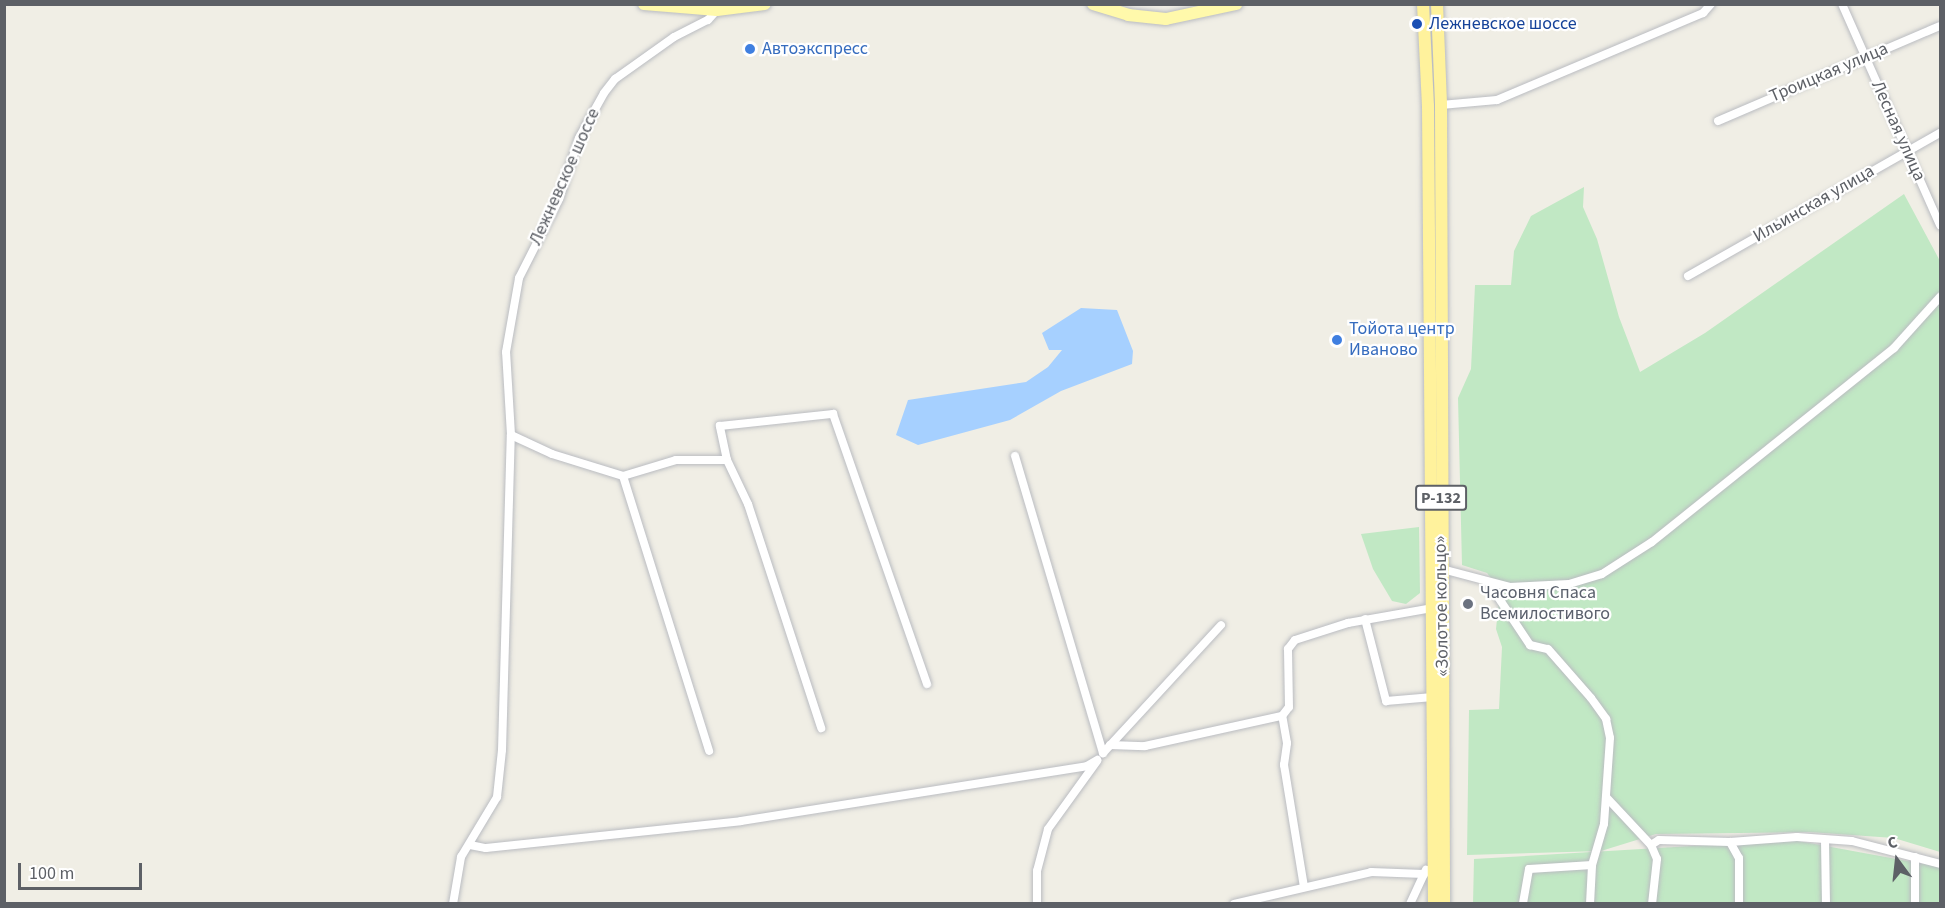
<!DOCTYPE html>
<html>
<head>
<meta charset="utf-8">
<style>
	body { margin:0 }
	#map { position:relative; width:1945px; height:908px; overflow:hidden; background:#f0eee5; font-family:"Source Sans 3",sans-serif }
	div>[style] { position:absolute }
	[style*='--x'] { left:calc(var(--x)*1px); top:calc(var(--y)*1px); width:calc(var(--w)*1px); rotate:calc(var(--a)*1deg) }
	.green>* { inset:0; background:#c1e8c4 }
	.water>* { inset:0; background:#a6d0ff }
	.roads { filter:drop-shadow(0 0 2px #babcc1) drop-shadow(0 0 2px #babcc1) }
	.minor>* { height:8px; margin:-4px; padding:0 4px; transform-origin:4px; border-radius:4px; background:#fff }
	.primary>* { height:12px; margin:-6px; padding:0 6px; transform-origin:6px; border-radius:6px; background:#fff9ab }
	.trunk>* { height:12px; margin:-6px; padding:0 6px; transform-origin:6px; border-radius:6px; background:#fff29c }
	.dots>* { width:16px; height:16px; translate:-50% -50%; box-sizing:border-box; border:3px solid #fff; border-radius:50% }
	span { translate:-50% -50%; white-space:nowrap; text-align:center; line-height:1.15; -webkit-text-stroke:4.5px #fff; paint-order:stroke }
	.shield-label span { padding:2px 4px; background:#fff; border:2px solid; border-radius:4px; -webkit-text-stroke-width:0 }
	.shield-label { font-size:16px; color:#5d6066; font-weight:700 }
	.transit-label { font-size:18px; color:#164399 }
	.left { translate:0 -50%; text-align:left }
	.shop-label { font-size:18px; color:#366cbe }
	.street-label { font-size:18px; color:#5d6066 }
	.worship-label { font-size:18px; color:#5b616d }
	.frame { position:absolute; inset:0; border:6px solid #5d6066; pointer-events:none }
	.north { position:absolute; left:1867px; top:830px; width:60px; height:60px; -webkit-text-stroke:4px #fff; paint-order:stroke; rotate:345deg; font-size:16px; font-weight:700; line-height:24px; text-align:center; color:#5d6066 }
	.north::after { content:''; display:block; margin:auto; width:21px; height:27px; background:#5d6066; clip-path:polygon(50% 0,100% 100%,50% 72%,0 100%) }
	.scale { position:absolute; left:18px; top:863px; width:124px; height:27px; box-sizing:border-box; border:3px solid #5d6066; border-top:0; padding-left:8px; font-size:18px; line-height:21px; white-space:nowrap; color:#5d6066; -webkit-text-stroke:4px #fff; paint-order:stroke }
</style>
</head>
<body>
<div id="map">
	<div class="green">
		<div style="clip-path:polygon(1584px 187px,1583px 207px,1597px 239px,1619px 317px,1640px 372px,1705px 333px,1904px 194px,1940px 261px,1940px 852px,1894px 838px,1809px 832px,1656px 834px,1601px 851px,1467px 855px,1469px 710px,1499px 709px,1502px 647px,1496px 629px,1500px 590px,1487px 573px,1462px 565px,1458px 398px,1471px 369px,1475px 285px,1511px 285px,1514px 251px,1531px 216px)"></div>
		<div style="clip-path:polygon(1419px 527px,1420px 593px,1406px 604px,1392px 601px,1373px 569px,1361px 534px)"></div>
		<div style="clip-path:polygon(1793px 840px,1940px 867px,1940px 903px,1473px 904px,1474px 859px)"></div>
	</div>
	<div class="water">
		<div style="clip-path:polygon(1081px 308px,1117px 310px,1133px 351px,1132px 364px,1061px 391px,1010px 420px,918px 445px,896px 435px,908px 400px,1026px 382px,1048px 367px,1062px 350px,1049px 350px,1042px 333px)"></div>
	</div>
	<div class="roads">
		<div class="minor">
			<div style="--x:1842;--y:4;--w:242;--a:66.1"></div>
			<div style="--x:1441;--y:105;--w:56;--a:-5.1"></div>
			<div style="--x:1497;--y:100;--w:224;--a:-22.9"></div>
			<div style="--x:1703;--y:13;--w:12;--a:-48"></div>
			<div style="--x:1718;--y:121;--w:241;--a:-23.2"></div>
			<div style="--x:1688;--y:276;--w:290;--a:-29.6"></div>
			<div style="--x:511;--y:435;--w:45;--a:24.9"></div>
			<div style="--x:552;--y:454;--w:74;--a:17.2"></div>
			<div style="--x:623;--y:476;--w:288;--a:72.6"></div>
			<div style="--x:1015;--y:456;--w:310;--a:73.5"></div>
			<div style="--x:1103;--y:753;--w:174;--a:-47.3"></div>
			<div style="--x:727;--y:460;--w:49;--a:64.5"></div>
			<div style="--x:748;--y:504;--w:236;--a:71.9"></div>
			<div style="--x:623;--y:476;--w:55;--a:-16.8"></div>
			<div style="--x:676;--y:460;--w:51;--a:0"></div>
			<div style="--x:727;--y:460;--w:35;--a:-102"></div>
			<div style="--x:720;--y:426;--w:114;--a:-6.1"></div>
			<div style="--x:833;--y:414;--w:286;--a:70.8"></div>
			<div style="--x:1442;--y:569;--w:70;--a:14.8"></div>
			<div style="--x:1510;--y:587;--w:59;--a:-2.9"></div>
			<div style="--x:1569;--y:584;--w:34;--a:-17"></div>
			<div style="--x:1602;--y:574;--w:59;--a:-32.6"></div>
			<div style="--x:1652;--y:542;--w:310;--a:-38.7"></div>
			<div style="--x:1894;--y:348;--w:69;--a:-48"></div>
			<div style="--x:1488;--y:582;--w:76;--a:56.3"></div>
			<div style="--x:1530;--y:645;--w:18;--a:13"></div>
			<div style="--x:1548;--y:649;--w:65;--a:48.7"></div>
			<div style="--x:1591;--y:698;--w:26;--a:54"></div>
			<div style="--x:1606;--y:719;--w:19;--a:78"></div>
			<div style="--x:1610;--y:738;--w:86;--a:94"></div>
			<div style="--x:1604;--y:824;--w:43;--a:106.3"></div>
			<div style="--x:1592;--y:865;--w:63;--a:176.4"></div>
			<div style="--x:1529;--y:869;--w:36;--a:100"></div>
			<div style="--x:1365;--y:619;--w:85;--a:75.6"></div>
			<div style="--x:1386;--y:701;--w:47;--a:-4.9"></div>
			<div style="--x:1110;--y:745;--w:35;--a:2"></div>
			<div style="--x:1145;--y:746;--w:140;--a:-12.4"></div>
			<div style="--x:1607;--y:798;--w:64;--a:46.9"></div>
			<div style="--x:1651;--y:845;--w:15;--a:67"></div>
			<div style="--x:1657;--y:859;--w:45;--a:96.3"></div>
			<div style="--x:1825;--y:840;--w:64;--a:89.1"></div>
			<div style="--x:1730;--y:842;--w:18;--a:61"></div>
			<div style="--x:1739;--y:858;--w:46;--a:90"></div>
			<div style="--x:470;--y:845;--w:16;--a:11"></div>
			<div style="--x:486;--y:848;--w:256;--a:-6"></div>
			<div style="--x:741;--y:821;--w:350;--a:-9"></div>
			<div style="--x:1087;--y:766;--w:12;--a:-31"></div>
			<div style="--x:1651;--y:845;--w:9;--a:-32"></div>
			<div style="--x:1659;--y:840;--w:71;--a:1.6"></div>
			<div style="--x:1730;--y:842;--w:67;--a:-4.3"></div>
			<div style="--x:1797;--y:837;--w:55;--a:4.2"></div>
			<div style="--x:1852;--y:841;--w:91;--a:14.6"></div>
			<div style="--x:1304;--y:887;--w:124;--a:-99.3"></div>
			<div style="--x:1284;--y:765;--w:22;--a:-82"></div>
			<div style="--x:1287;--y:743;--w:27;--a:-100"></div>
			<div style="--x:1282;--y:716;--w:11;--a:-52"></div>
			<div style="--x:1289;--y:707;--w:58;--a:-91"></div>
			<div style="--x:1288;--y:649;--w:11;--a:-52"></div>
			<div style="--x:1295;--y:640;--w:56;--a:-17.8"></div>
			<div style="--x:1348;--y:623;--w:85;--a:-10.1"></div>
			<div style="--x:453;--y:904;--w:48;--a:-80.3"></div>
			<div style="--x:461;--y:857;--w:70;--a:-59"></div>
			<div style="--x:497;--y:797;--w:47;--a:-83.9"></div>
			<div style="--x:502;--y:750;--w:315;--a:-88.4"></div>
			<div style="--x:511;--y:435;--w:83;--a:-93.4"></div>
			<div style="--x:506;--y:352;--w:75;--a:-80"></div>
			<div style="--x:519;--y:278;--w:89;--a:-63.1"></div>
			<div style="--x:559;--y:199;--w:64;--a:-71.8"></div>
			<div style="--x:579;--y:138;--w:51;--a:-60.9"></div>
			<div style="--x:604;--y:93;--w:18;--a:-52"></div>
			<div style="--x:615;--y:79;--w:72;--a:-35.4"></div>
			<div style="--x:674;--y:37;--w:38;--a:-27"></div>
			<div style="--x:708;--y:20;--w:13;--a:-48"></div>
			<div style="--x:1037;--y:904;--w:33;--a:-90"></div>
			<div style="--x:1037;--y:871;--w:43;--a:-75.3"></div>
			<div style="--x:1048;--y:829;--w:84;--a:-54.2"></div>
			<div style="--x:1234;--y:904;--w:141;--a:-13.1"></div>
			<div style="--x:1371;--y:872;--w:53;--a:2.2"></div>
			<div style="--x:1410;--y:904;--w:38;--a:-65"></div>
			<div style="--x:1590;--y:904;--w:39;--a:-87"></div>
			<div style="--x:1915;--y:904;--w:47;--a:-90"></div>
		</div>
		<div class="primary">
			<div style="--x:644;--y:4;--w:73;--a:4.7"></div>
			<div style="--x:717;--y:10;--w:48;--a:-7.1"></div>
			<div style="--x:1093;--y:4;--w:37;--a:17"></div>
			<div style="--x:1128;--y:15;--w:38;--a:6"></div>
			<div style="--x:1166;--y:19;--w:72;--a:-12.1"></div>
		</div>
		<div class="trunk">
			<div style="--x:1423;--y:4;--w:102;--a:87.2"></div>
			<div style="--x:1428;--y:106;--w:798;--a:89.57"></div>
			<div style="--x:1437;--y:4;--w:101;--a:87.7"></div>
			<div style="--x:1441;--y:105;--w:799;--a:89.78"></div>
		</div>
	</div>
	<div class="dots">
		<div style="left:1417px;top:24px;background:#1a4fb4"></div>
		<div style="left:750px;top:49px;background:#3f7fe0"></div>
		<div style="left:1337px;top:340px;background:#3f7fe0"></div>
		<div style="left:1468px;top:604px;background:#6b7280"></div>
	</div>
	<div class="shield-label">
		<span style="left:1441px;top:498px">Р-132</span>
	</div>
	<div class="transit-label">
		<span class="left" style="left:1429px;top:24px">Лежневское шоссе</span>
	</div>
	<div class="shop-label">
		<span class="left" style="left:762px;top:49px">Автоэкспресс</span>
		<span class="left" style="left:1349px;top:340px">Тойота центр<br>Иваново</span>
	</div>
	<div class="street-label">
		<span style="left:1829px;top:73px;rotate:-23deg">Троицкая улица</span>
		<span style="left:1898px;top:131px;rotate:66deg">Лесная улица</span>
		<span style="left:565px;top:177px;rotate:-66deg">Лежневское шоссе</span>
		<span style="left:1814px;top:204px;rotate:-30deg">Ильинская улица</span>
		<span style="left:1442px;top:606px;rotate:-91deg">«Золотое кольцо»</span>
	</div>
	<div class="worship-label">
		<span class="left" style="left:1480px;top:604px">Часовня Спаса<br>Всемилостивого</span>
	</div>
	<div class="frame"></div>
	<div class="north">С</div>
	<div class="scale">100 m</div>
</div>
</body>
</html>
